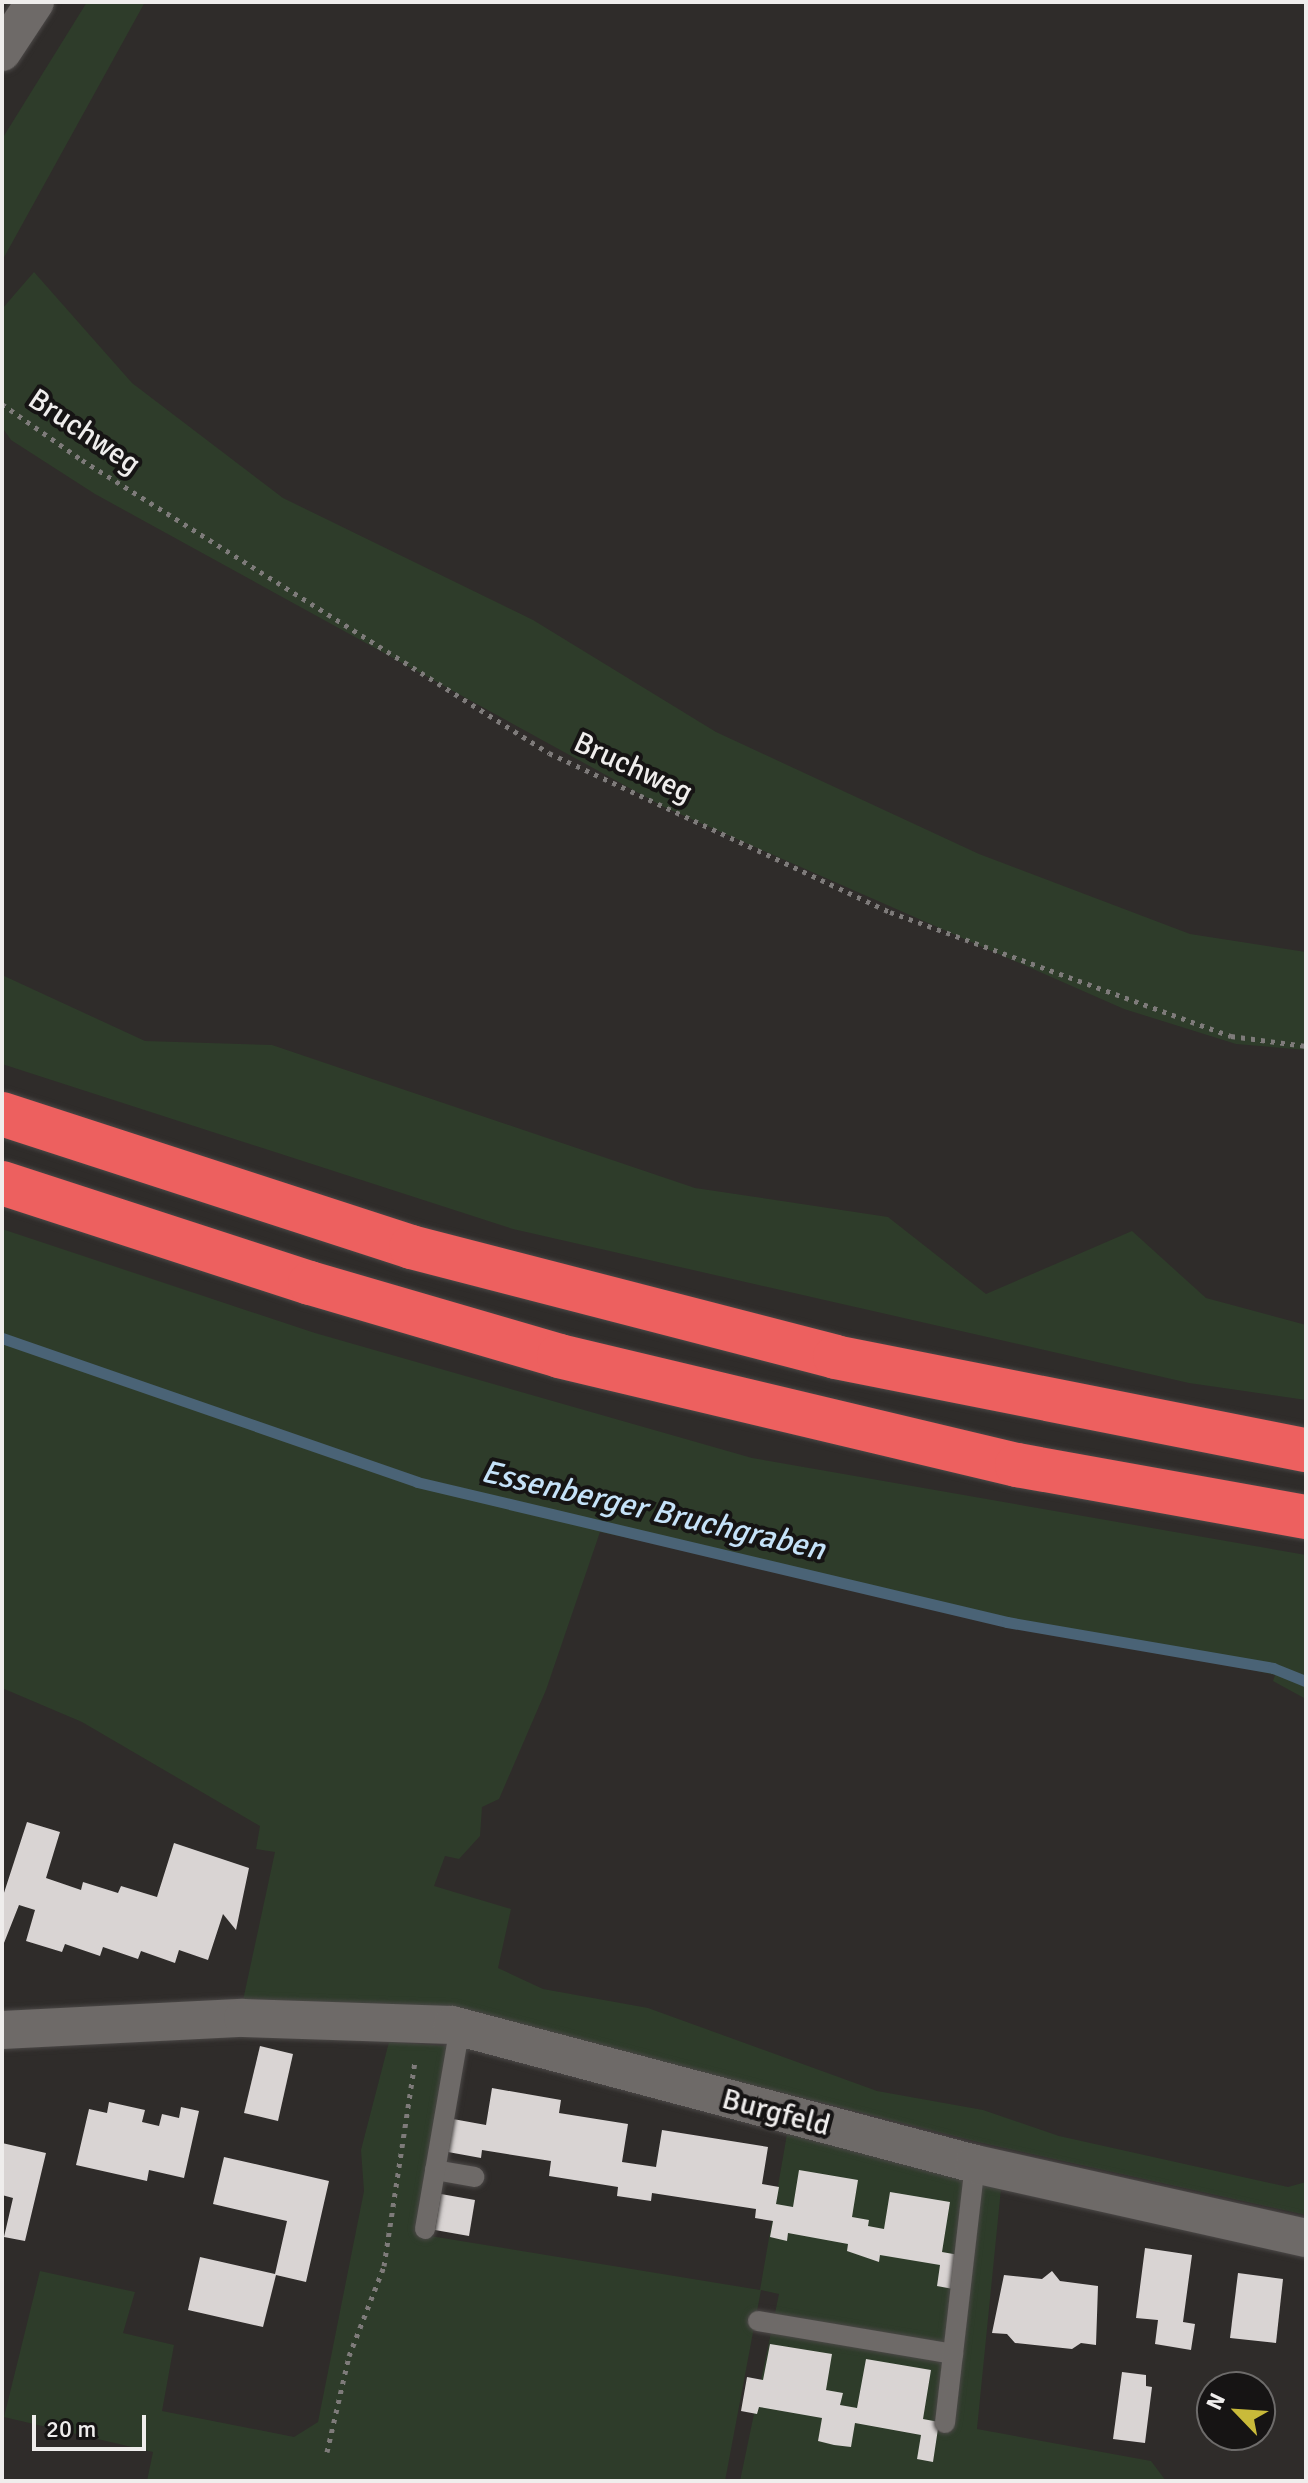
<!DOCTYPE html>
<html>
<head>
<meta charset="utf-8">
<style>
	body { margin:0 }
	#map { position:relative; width:1308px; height:2483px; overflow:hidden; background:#2f2c2a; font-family:Signika,sans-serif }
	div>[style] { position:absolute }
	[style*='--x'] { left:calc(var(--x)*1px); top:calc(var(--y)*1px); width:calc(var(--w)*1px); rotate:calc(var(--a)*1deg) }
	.green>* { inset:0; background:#2e3c2a }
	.stream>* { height:11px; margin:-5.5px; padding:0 5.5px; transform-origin:5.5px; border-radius:5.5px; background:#4a6376 }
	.building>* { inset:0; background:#d9d4d3 }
	.path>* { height:5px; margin-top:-2.5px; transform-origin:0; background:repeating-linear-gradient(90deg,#7e7b7a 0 4px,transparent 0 10px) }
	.roads { filter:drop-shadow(0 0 2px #4b4847) drop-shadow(0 0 2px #4b4847) }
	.lane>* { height:20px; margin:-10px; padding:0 10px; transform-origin:10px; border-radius:10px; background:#6e6a68 }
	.street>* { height:38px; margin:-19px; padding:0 19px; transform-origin:19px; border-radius:19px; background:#6e6a68 }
	.highway>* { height:44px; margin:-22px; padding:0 22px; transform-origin:22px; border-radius:22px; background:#ed605f }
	span { translate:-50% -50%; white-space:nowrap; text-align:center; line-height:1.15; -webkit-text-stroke:8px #161414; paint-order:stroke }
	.street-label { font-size:30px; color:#efedec }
	.water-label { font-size:32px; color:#c5e2f9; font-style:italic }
	.frame { position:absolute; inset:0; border:4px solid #efedec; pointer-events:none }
	.north { position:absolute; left:1196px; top:2371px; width:80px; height:80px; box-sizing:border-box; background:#161414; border:2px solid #6d6b6a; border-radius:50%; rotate:295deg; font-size:22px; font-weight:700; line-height:32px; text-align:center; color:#efedec }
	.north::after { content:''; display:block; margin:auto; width:28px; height:36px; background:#c9ba3a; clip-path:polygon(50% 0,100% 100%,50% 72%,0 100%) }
	.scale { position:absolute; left:32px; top:2415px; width:114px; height:36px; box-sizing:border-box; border:4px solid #efedec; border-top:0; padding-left:10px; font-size:24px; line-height:28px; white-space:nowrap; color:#efedec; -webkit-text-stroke:6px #161414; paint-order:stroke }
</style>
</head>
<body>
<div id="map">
	<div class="green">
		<div style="clip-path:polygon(87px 2px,145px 2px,2px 261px,2px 139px)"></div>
		<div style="clip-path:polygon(34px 272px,132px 383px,283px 498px,533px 620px,716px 732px,979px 854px,1190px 934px,1306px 952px,1306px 1050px,1236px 1044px,1124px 1009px,664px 807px,95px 494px,11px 440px,2px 427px,2px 309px)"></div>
		<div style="clip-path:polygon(2px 975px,145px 1041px,272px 1045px,695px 1188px,888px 1217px,986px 1294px,1132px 1231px,1206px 1298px,1306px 1325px,1306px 1400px,1189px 1383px,513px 1229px,2px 1064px)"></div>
		<div style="clip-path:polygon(2px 1229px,315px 1333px,752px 1458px,1306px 1555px,1306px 1699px,1273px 1681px,1275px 1675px,600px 1532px,546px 1690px,499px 1799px,482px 1807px,480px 1836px,459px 1859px,445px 1856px,434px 1886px,511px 1909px,498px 1968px,543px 1989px,648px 2008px,877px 2091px,983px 2110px,1059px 2136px,1288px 2187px,1306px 2182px,1306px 2215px,978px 2142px,633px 2055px,242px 2005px,275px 1852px,256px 1849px,260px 1826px,82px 1722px,2px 1688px)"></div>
		<div style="clip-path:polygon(389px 2042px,447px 2046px,418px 2234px,760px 2290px,787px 2134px,1001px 2189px,977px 2429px,1151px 2461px,1166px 2481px,740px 2481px,779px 2294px,761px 2290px,725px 2481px,147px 2481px,153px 2452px,4px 2417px,40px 2271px,135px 2292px,123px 2333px,174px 2345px,162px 2411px,294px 2437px,318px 2422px,364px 2191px,361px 2150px)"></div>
	</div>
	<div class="stream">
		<div style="--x:2;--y:1338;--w:439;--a:19.1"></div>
		<div style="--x:417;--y:1482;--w:606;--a:13.35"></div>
		<div style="--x:1007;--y:1622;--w:270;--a:9.8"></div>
		<div style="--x:1273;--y:1668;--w:35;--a:22"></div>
	</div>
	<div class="building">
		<div style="clip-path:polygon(27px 1822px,60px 1832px,46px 1878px,81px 1890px,83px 1882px,118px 1893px,121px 1886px,157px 1897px,174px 1843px,249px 1868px,236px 1930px,223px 1914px,208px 1960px,179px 1950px,175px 1963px,141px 1951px,138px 1959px,103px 1947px,100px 1956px,65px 1944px,62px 1952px,26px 1941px,35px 1910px,19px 1905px,2px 1948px,2px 1899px)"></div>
		<div style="clip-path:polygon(260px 2046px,293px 2054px,278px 2121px,244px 2113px)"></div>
		<div style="clip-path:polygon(492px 2088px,561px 2100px,559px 2113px,628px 2124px,622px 2162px,656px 2167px,662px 2130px,768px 2147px,762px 2184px,779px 2187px,776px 2204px,793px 2207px,799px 2170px,858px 2180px,852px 2217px,869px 2220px,868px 2226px,884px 2229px,890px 2192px,950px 2202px,942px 2252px,959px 2255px,953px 2289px,937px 2286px,940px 2265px,880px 2255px,879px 2262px,847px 2251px,848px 2244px,788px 2233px,787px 2241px,770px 2237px,773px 2221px,755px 2218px,756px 2209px,652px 2193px,651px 2201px,617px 2196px,618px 2187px,549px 2176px,551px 2161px,482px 2150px,481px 2158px,448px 2152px,453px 2119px,486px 2125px)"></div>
		<div style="clip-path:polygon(109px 2102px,145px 2110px,142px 2122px,159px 2126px,162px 2114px,179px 2118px,181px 2107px,199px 2111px,184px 2178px,149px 2170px,147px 2181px,76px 2165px,89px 2109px,107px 2113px)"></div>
		<div style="clip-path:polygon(2px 2143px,46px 2153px,25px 2241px,4px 2237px,13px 2198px,2px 2195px)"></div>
		<div style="clip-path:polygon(224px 2157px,329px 2181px,306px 2282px,276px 2275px,263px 2327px,188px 2310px,200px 2257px,275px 2274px,287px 2221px,213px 2204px)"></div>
		<div style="clip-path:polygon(441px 2194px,475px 2200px,469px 2236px,435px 2230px)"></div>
		<div style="clip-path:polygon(1145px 2248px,1192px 2255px,1183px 2322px,1195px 2324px,1191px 2350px,1155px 2344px,1158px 2320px,1136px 2318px)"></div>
		<div style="clip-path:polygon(1052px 2271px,1060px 2281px,1098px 2286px,1096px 2345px,1081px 2343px,1072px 2349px,1015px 2343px,1007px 2334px,992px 2333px,1004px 2275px,1042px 2279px)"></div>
		<div style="clip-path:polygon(1238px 2273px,1283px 2279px,1276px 2343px,1230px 2338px)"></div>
		<div style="clip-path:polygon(770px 2344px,832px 2354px,826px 2390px,843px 2393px,840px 2405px,857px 2408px,866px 2359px,931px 2370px,923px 2419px,939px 2422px,933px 2462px,917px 2459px,921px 2435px,855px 2423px,851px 2447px,834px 2445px,818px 2441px,822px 2418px,759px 2407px,757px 2414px,741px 2411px,747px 2377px,763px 2380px)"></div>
		<div style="clip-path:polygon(1122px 2372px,1146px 2375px,1146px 2386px,1152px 2387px,1145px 2443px,1113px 2439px)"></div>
	</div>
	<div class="path">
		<div style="--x:2;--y:404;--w:98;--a:35"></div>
		<div style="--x:82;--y:460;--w:551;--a:32.1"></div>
		<div style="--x:549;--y:753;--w:376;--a:25"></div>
		<div style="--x:890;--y:912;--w:363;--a:20"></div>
		<div style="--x:1231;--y:1036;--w:76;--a:7.6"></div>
		<div style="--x:327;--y:2452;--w:98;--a:-77.1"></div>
		<div style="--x:349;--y:2356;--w:97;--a:-68.7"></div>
		<div style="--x:384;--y:2266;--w:208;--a:-81.4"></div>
	</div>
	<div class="roads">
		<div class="lane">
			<div style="--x:435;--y:2170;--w:40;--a:10"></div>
			<div style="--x:425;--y:2229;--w:205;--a:-80.2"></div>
			<div style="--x:758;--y:2321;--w:198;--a:9.6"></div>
			<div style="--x:945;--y:2423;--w:261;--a:-83.4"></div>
		</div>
		<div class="street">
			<div style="--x:2;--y:52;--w:60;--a:-56.6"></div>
			<div style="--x:2;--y:2030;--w:241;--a:-2.9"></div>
			<div style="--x:243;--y:2018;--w:209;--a:1.9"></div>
			<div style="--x:452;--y:2025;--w:541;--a:14.88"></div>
			<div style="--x:975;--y:2164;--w:339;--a:12.6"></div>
		</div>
		<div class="highway">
			<div style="--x:2;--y:1114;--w:430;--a:18"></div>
			<div style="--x:411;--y:1247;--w:438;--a:14.5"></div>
			<div style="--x:835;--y:1357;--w:480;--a:11.2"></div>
			<div style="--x:2;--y:1183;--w:324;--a:18"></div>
			<div style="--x:310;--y:1283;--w:259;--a:16.3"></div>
			<div style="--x:559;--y:1356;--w:471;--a:13.4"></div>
			<div style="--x:1017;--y:1465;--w:294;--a:10.2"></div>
		</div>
	</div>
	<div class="street-label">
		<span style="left:84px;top:432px;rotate:34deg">Bruchweg</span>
		<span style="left:633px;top:768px;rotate:25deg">Bruchweg</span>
		<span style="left:776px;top:2113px;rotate:15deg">Burgfeld</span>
	</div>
	<div class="water-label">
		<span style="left:653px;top:1511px;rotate:13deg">Essenberger Bruchgraben</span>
	</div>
	<div class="frame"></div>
	<div class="north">N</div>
	<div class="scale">20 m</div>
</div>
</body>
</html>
